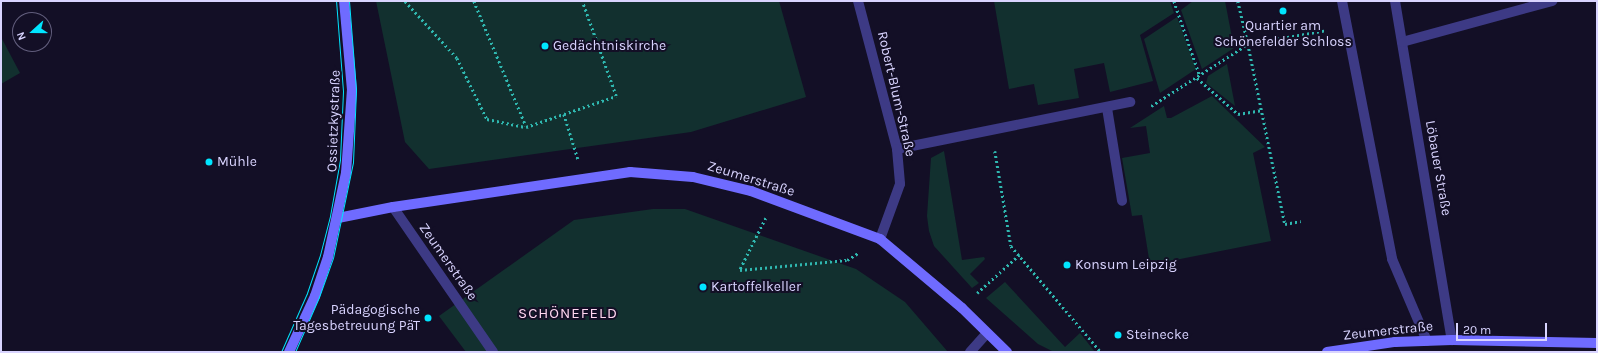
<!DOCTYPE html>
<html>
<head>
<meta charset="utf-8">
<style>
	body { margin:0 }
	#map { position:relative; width:1598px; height:353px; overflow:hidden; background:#130f26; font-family:Karla,sans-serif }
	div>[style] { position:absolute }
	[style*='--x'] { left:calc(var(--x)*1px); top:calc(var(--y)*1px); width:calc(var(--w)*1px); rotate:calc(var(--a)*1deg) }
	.green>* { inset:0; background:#12302f }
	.path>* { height:2.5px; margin-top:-1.25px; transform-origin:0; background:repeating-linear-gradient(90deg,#2fb8b0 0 2px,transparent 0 5px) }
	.lane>* { height:10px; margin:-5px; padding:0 5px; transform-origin:5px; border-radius:5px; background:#3d3a85 }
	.street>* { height:10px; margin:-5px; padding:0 5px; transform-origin:5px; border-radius:5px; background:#3d3a85 }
	.secondary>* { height:10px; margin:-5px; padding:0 5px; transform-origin:5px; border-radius:5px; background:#6f6bff }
	.tram>* { height:1px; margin:-0.5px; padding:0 0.5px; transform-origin:0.5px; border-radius:0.5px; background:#00e5ff }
	.dots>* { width:11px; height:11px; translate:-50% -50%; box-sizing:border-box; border:2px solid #130f26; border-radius:50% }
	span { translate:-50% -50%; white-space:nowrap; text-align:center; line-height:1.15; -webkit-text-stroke:4px #130f26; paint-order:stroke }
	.poi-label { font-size:14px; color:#d9d4ff }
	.left { translate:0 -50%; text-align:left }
	.right { translate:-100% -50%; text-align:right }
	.street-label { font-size:14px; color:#d9d4ff }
	.neighbourhood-label { font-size:15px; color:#ffd6f0; letter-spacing:1px }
	.frame { position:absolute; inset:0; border:2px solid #d9d4ff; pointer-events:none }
	.north { position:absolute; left:12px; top:12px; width:40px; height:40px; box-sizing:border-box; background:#130f26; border:1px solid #625e7d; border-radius:50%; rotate:249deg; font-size:11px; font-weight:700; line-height:16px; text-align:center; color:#d9d4ff }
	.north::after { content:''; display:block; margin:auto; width:14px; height:18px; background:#00e5ff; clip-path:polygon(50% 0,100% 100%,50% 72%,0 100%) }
	.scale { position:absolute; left:1456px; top:323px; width:91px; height:18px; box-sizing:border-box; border:2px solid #d9d4ff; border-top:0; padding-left:5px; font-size:12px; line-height:14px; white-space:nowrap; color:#d9d4ff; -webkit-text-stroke:3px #130f26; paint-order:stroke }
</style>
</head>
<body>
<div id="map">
	<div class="green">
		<div style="clip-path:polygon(376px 1px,779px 1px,806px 97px,691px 132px,429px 169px,405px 142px)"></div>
		<div style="clip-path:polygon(994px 1px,1170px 1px,1174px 13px,1140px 35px,1153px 81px,1110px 92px,1104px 63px,1074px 69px,1079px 98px,1038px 105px,1034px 84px,1009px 89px)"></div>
		<div style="clip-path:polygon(1193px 1px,1225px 1px,1234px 48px,1202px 69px,1181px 10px)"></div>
		<div style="clip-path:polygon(1177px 17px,1196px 69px,1160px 93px,1144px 39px)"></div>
		<div style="clip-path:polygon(1px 37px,20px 73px,1px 84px)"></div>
		<div style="clip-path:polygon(1227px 64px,1235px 106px,1206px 83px,1208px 76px)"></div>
		<div style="clip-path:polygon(1212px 96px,1265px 147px,1253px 153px,1271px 241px,1150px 265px,1142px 215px,1132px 216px,1122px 158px,1150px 153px,1146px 126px,1130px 128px,1164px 106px,1167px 118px,1171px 118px)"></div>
		<div style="clip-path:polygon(944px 151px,962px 260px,984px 257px,985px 259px,970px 274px,979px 283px,972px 288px,934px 246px,929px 231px,927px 216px,931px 158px)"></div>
		<div style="clip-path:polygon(653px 209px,685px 209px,856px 269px,905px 302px,948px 352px,466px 352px,439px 316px,574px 220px)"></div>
		<div style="clip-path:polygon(1005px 282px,1065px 347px,1080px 333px,1095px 352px,1054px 352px,1038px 344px,986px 298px)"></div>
	</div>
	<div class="path">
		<div style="--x:405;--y:1;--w:77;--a:47.6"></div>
		<div style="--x:457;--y:58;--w:68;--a:63.8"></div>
		<div style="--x:487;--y:119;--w:40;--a:12"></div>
		<div style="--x:526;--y:127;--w:95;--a:-19"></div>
		<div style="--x:616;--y:96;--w:101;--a:-109.7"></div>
		<div style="--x:474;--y:1;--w:135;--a:67.4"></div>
		<div style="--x:1174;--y:1;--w:79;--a:70.9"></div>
		<div style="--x:1238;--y:1;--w:44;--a:76.9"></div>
		<div style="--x:1248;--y:44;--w:80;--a:-10"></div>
		<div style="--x:1197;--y:78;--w:55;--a:41.3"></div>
		<div style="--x:1238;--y:114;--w:25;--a:-9"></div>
		<div style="--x:1151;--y:106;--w:115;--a:-32.6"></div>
		<div style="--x:1248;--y:44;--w:184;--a:78.4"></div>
		<div style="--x:1285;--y:224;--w:16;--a:-11"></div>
		<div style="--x:564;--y:114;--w:47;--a:72.7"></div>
		<div style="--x:995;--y:151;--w:96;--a:80.4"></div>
		<div style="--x:1011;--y:246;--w:139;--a:49.7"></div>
		<div style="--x:766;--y:218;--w:58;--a:116.6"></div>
		<div style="--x:740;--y:270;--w:107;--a:-5.3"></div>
		<div style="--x:847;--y:260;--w:13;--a:-32"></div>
		<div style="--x:977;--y:293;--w:57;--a:-42.1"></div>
	</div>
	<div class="lane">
		<div style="--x:1342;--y:1;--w:263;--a:79"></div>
		<div style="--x:1392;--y:259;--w:89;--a:66.9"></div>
		<div style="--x:1107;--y:108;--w:94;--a:80.8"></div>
		<div style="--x:897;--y:149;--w:238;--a:-11.4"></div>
		<div style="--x:393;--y:207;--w:176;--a:55.4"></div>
		<div style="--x:970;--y:352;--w:25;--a:-48"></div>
	</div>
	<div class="street">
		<div style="--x:858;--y:1;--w:153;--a:75.2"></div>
		<div style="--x:897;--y:149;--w:35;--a:85"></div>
		<div style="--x:900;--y:184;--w:59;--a:110"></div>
		<div style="--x:1395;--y:1;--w:344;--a:80.5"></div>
		<div style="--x:1402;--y:42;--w:156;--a:-15.3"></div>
	</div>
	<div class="secondary">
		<div style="--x:338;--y:218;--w:56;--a:-11.3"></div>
		<div style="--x:393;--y:207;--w:240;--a:-8.4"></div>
		<div style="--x:630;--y:172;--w:63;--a:4.5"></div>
		<div style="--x:693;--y:177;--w:60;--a:13.6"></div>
		<div style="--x:751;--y:191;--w:138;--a:20.4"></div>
		<div style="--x:880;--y:239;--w:107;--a:40.1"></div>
		<div style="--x:962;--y:308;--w:63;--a:44.4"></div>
		<div style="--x:289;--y:352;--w:62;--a:-65.1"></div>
		<div style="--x:315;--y:296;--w:41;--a:-71.6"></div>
		<div style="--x:328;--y:257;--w:86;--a:-77.9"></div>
		<div style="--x:346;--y:173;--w:83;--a:-85.9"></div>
		<div style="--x:352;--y:90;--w:89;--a:-95.1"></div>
		<div style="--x:1327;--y:352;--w:69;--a:-8.4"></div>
		<div style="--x:1395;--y:342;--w:57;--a:-2"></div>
		<div style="--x:1452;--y:340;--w:145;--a:1.2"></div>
	</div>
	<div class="tram">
		<div style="--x:281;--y:352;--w:64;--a:-66.2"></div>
		<div style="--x:307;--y:293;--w:40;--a:-71.1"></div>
		<div style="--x:320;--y:255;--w:40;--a:-75.6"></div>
		<div style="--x:330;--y:216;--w:57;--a:-79.9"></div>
		<div style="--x:340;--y:160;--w:69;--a:-87.5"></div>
		<div style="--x:343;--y:91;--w:90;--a:-94.4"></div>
		<div style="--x:295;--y:352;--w:60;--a:-66.4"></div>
		<div style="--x:319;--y:297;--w:41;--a:-70.3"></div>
		<div style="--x:333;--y:258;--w:98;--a:-78.2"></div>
		<div style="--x:353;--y:162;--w:72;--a:-87.6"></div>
		<div style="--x:356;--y:90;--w:89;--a:-94.5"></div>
	</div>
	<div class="dots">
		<div style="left:1283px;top:11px;background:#00e5ff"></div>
		<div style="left:545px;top:46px;background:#00e5ff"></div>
		<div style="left:209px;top:162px;background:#00e5ff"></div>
		<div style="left:1067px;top:265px;background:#00e5ff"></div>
		<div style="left:703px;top:287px;background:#00e5ff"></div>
		<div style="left:428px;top:318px;background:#00e5ff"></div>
		<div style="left:1118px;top:335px;background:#00e5ff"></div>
	</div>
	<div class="poi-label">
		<span style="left:1283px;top:34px">Quartier am<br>Schönefelder Schloss</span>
		<span class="left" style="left:553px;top:46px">Gedächtniskirche</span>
		<span class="left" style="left:217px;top:162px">Mühle</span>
		<span class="left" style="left:1075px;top:265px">Konsum Leipzig</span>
		<span class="left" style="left:711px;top:287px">Kartoffelkeller</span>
		<span class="right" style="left:420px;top:318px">Pädagogische<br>Tagesbetreuung PäT</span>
		<span class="left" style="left:1126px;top:335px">Steinecke</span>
	</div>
	<div class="street-label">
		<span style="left:896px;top:94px;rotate:77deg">Robert-Blum-Straße</span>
		<span style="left:334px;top:121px;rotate:-88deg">Ossietzkystraße</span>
		<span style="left:1438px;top:168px;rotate:80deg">Löbauer Straße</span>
		<span style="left:751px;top:179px;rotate:17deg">Zeumerstraße</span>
		<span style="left:448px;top:262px;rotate:55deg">Zeumerstraße</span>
		<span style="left:1388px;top:331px;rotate:-6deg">Zeumerstraße</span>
	</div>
	<div class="neighbourhood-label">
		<span style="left:568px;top:314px">SCHÖNEFELD</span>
	</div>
	<div class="frame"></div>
	<div class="north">N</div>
	<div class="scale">20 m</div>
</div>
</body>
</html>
